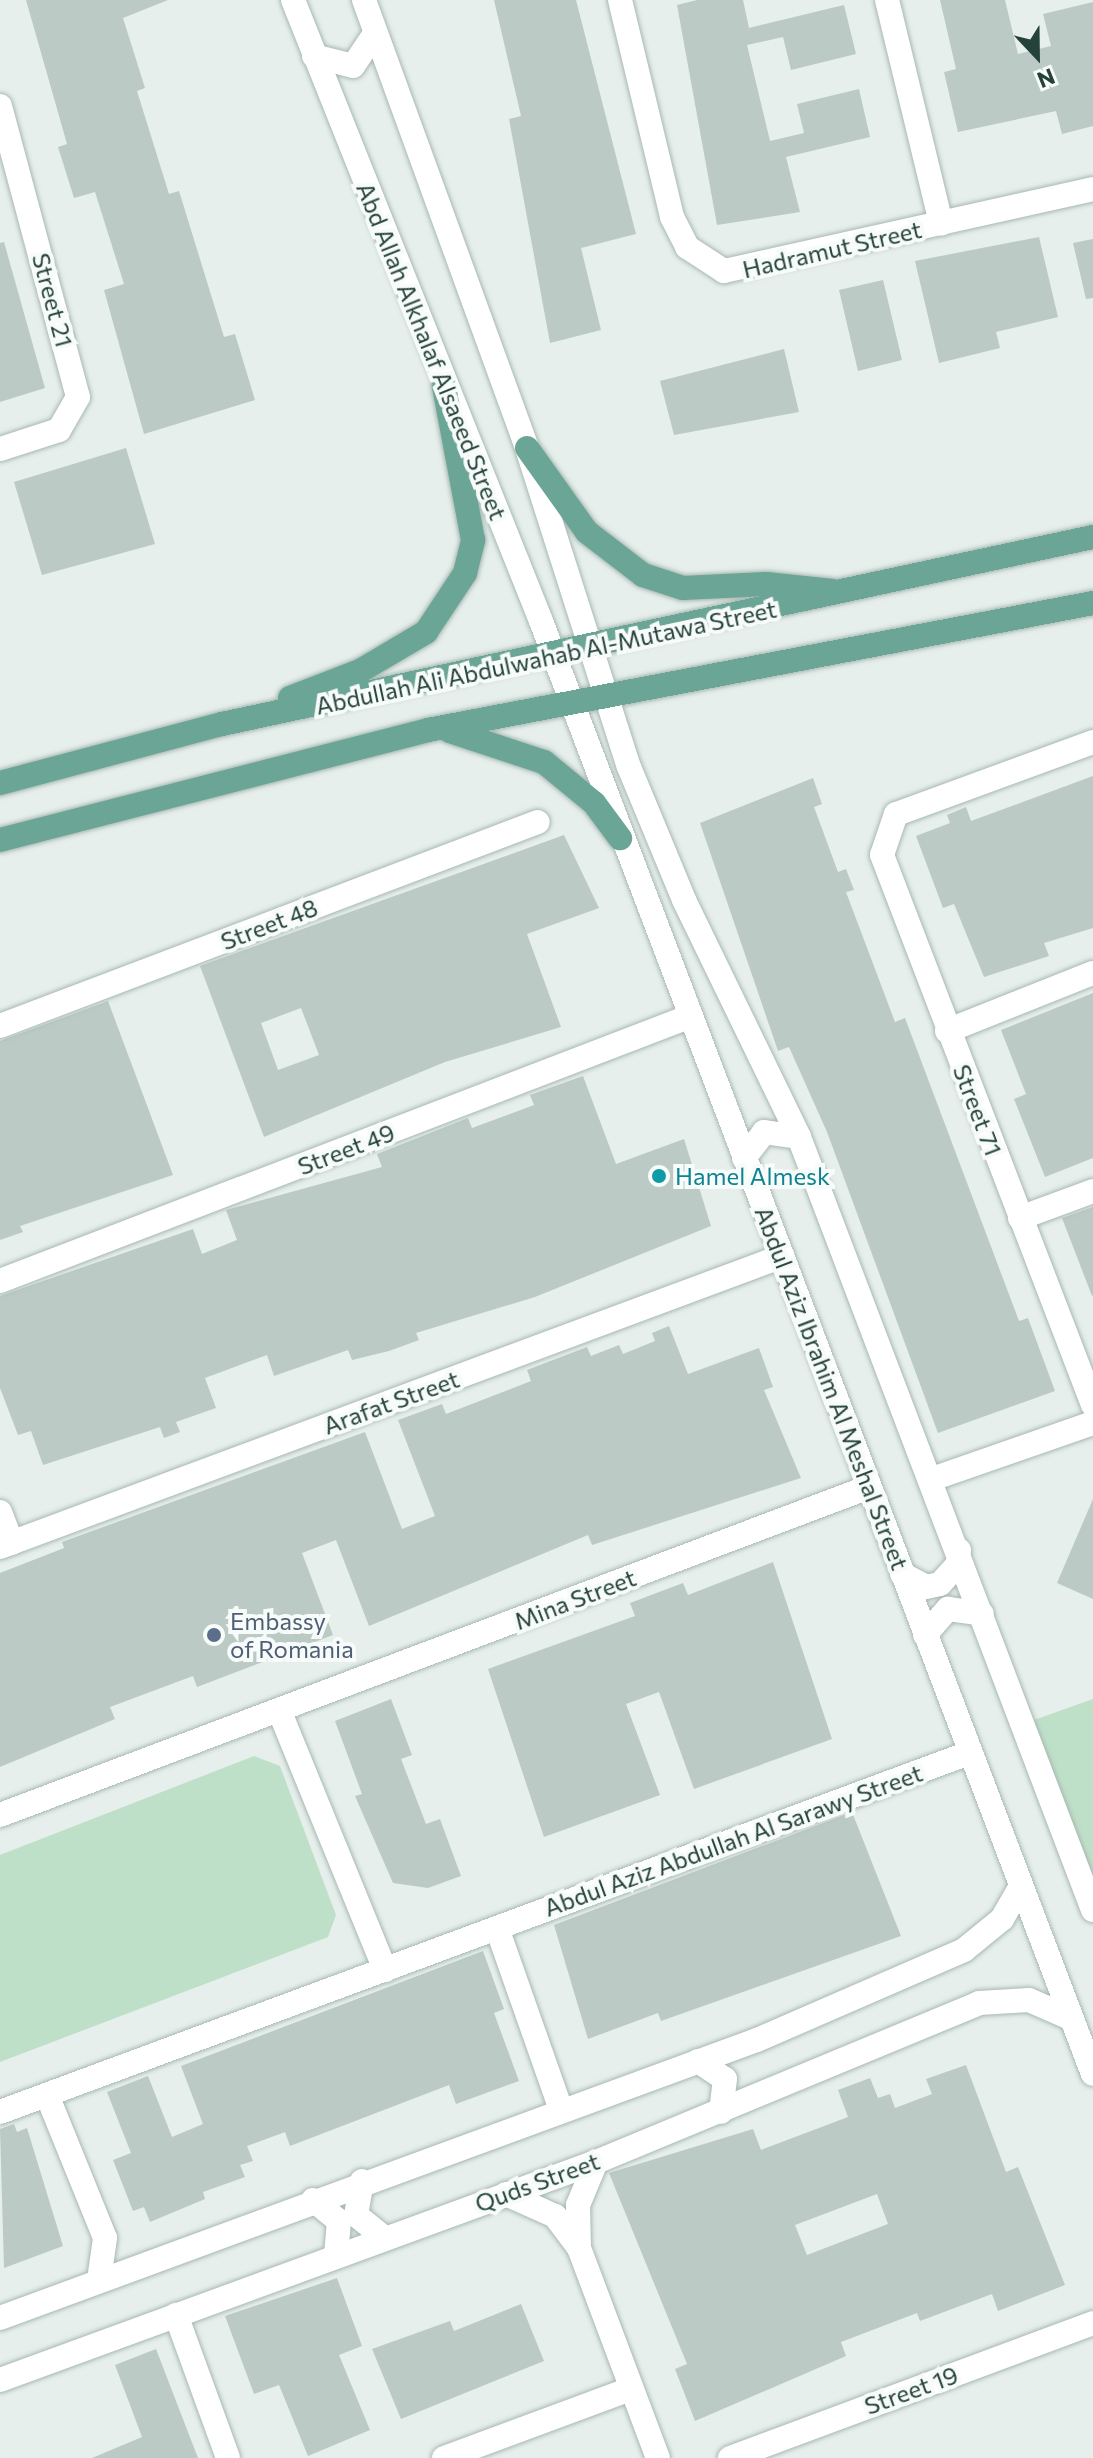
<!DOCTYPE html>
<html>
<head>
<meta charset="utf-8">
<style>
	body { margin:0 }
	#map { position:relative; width:1093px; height:2458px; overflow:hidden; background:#e6efeb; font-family:Commissioner,sans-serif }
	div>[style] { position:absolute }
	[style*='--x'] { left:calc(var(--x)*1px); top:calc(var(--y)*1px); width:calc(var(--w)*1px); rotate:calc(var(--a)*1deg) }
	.green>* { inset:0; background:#bfe0c8 }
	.building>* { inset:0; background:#bbcac4 }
	.roads { filter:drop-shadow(0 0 2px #a8b8b2) drop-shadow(0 0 2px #a8b8b2) }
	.street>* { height:24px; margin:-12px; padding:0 12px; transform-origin:12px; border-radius:12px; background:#fff }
	.secondary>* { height:24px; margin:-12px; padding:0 12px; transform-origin:12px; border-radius:12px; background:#fff }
	.primary>* { height:24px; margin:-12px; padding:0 12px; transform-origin:12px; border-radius:12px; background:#6aa596 }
	.dots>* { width:22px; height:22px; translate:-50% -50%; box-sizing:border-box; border:4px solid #f7fbf9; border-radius:50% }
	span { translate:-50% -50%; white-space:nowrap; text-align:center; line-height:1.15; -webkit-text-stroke:8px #f7fbf9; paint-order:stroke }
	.street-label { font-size:24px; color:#24423a }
	.culture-label { font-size:24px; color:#0d838f }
	.left { translate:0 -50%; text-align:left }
	.service-label { font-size:24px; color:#4e5e75 }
	.north { position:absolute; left:997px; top:16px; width:80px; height:80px; -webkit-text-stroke:6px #f7fbf9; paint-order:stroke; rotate:158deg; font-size:22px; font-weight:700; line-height:32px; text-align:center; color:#24423a }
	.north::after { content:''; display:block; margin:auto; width:28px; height:36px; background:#24423a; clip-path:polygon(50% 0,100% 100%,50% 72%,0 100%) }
</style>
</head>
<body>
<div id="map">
	<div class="green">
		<div style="clip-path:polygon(1093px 1699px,1093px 1884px,1034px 1720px)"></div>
		<div style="clip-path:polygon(254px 1756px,280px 1766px,336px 1915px,328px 1937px,0 2062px,0 1855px)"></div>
	</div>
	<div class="building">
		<div style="clip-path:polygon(26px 0,168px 0,123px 18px,145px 88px,137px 91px,169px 194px,179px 191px,224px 337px,235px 334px,255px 400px,144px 434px,104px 290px,124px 284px,95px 192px,74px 198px,58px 147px,67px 144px)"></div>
		<div style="clip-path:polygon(494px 0,576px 0,636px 234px,581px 248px,601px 330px,550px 343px,509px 119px,521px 116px)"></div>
		<div style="clip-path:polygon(697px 0,743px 0,749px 28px,844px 5px,856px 54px,791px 70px,783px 37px,747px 45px,770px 141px,804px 133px,797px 104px,859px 89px,870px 137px,786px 157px,800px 212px,717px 225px,677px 5px)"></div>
		<div style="clip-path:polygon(940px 0,1005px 0,1018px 54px,1051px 46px,1043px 14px,1093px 2px,1093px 126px,1062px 134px,1056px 111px,958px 132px,944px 72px,956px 69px)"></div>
		<div style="clip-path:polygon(1039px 237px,1058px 317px,996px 332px,1000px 348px,939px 363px,915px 261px)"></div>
		<div style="clip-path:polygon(1093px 239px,1093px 298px,1086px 299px,1073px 243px)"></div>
		<div style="clip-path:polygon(4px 242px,45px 388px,0 402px,0 243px)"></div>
		<div style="clip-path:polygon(883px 280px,902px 360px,858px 371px,839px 290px)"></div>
		<div style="clip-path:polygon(784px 349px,799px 412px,674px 435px,660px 381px)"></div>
		<div style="clip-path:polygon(126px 448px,155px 544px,42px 575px,14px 482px)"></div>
		<div style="clip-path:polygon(1093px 776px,1093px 928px,1044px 943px,1049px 956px,984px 977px,954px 904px,943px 908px,916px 836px,950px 823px,947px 815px,966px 807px,971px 821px)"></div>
		<div style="clip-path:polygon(813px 778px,822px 804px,814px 807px,838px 872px,846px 869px,854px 890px,846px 892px,895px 1022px,905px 1018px,1019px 1321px,1028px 1318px,1055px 1391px,938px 1433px,827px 1132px,789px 1047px,778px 1051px,700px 823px)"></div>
		<div style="clip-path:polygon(evenodd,564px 835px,599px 908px,527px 934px,561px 1027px,445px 1062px,264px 1137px,200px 966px,564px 835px,301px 1008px,319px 1055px,278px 1070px,261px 1023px,301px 1008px)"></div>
		<div style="clip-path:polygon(1093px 993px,1093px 1158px,1045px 1177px,1014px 1099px,1026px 1094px,1001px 1030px)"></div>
		<div style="clip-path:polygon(108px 1001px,173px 1175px,20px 1226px,23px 1232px,0 1240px,0 1041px)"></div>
		<div style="clip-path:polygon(583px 1076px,616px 1164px,684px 1139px,711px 1226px,535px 1297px,416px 1333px,419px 1340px,389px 1351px,352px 1360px,348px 1350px,274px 1376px,267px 1355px,205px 1378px,216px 1408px,176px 1422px,180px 1432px,164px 1438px,160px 1427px,43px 1465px,31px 1431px,18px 1435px,0 1388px,0 1296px,193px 1229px,202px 1254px,237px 1240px,226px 1210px,382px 1167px,377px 1154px,468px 1118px,472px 1128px,534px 1105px,530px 1095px)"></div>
		<div style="clip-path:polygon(1093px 1207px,1093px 1295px,1092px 1296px,1062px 1218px)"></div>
		<div style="clip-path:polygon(669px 1326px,688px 1374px,759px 1348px,773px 1387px,764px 1390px,801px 1478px,592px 1545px,588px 1535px,369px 1626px,336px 1540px,302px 1553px,333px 1635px,197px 1687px,193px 1676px,110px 1707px,115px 1719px,0 1767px,0 1573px,64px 1548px,62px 1542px,365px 1432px,402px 1529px,435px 1516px,398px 1420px,442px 1404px,446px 1414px,531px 1381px,527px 1370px,587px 1347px,591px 1356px,619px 1345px,623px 1354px,655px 1341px,652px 1333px)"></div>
		<div style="clip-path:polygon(1093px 1499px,1093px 1599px,1057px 1583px)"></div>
		<div style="clip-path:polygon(773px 1562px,832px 1739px,694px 1789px,659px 1692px,626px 1704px,660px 1795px,544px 1837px,488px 1669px,635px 1616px,630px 1603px,683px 1583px,688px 1595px)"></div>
		<div style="clip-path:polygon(391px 1699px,412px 1755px,401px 1759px,426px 1824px,440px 1819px,461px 1876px,428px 1888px,393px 1883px,355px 1796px,362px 1794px,335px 1721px)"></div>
		<div style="clip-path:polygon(852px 1812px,901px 1936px,661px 2021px,658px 2013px,588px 2039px,554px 1925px)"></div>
		<div style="clip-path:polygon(483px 1951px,504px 2009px,494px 2013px,519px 2081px,456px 2104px,449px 2085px,290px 2146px,285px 2132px,247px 2146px,253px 2161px,240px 2165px,245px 2177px,203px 2192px,205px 2199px,150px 2222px,144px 2207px,133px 2211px,113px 2160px,131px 2153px,107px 2092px,148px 2076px,172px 2137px,203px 2124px,181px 2066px)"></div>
		<div style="clip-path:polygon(evenodd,966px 2065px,1006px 2172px,1018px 2167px,1065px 2285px,998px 2311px,992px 2294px,920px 2321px,917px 2313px,841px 2342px,846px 2356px,695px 2421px,675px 2369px,687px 2364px,609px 2173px,753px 2129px,761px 2150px,848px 2117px,838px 2090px,870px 2078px,878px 2098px,890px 2094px,895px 2108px,932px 2094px,926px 2079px,966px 2065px,877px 2194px,888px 2224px,807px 2255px,795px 2225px,877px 2194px)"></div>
		<div style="clip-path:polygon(14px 2124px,17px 2132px,27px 2128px,63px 2246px,4px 2268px,0 2129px)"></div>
		<div style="clip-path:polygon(337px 2278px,362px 2346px,339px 2355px,370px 2430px,308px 2456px,279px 2385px,254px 2394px,225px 2316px)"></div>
		<div style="clip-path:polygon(521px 2304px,544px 2361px,401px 2419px,372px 2349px,450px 2321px,454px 2331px)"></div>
		<div style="clip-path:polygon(156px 2349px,198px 2458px,92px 2458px,142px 2437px,115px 2365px)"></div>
	</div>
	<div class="roads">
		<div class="street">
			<div style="--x:620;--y:0;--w:223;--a:76.5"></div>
			<div style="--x:672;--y:217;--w:34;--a:63"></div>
			<div style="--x:687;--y:247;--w:44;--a:33"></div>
			<div style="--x:724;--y:271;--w:378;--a:-12.5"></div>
			<div style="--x:887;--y:0;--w:230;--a:76.4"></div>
			<div style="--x:0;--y:106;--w:301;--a:75"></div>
			<div style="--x:78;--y:397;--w:38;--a:120"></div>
			<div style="--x:59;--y:430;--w:62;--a:162.1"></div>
			<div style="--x:1093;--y:742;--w:210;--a:159.9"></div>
			<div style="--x:896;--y:814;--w:43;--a:108.9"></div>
			<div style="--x:882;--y:855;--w:589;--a:69.01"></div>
			<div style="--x:0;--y:1026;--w:575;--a:-20.77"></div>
			<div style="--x:947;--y:1031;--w:157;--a:-21.7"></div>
			<div style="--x:1020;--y:1218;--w:78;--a:-20.3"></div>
			<div style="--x:0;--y:1281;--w:740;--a:-20.98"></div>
			<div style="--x:932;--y:1479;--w:170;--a:-19.2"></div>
			<div style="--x:0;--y:1512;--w:33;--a:69"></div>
			<div style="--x:0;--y:1547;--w:835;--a:-20.39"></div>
			<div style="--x:279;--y:1710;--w:281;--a:67.8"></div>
			<div style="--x:0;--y:1815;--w:929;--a:-20.68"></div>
			<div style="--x:497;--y:1928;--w:193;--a:70.6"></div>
			<div style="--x:698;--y:2061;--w:32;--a:34"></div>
			<div style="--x:725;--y:2079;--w:33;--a:97"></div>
			<div style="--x:47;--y:2095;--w:154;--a:67.9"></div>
			<div style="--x:105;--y:2238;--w:42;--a:98.1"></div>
			<div style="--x:0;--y:2112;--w:1033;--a:-20.33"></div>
			<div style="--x:362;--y:2181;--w:35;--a:100"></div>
			<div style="--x:356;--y:2215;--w:35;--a:39"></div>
			<div style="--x:506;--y:2194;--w:54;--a:24.2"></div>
			<div style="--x:555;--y:2216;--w:40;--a:53"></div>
			<div style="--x:579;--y:2248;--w:224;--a:69.4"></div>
			<div style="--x:313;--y:2200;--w:33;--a:39"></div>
			<div style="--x:339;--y:2221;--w:34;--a:95"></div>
			<div style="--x:579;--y:2248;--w:43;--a:-91.3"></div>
			<div style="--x:578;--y:2205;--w:47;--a:-67.3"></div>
			<div style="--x:176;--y:2315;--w:152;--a:70"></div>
			<div style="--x:0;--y:2318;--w:806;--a:-20.17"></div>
			<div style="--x:757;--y:2040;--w:226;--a:-23.5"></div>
			<div style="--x:964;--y:1950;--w:49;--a:-39.2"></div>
			<div style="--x:1002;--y:1919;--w:36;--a:-60"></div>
			<div style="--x:0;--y:2380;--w:635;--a:-20.09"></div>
			<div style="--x:596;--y:2162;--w:415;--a:-22.5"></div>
			<div style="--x:979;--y:2003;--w:50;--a:-3.4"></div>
			<div style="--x:1029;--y:2000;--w:45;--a:23.7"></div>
			<div style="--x:444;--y:2458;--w:199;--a:-20.3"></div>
			<div style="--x:730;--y:2458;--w:387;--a:-20.4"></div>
		</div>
		<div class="secondary">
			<div style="--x:293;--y:0;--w:669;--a:68.23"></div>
			<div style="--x:541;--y:621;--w:1554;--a:69.2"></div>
			<div style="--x:364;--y:0;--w:477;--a:70"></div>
			<div style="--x:527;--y:448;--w:335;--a:72.3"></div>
			<div style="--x:629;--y:767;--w:144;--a:67.5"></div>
			<div style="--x:684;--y:900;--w:263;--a:64.1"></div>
			<div style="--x:799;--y:1137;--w:827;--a:69.18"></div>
			<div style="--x:314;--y:56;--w:40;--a:14.4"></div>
			<div style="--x:353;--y:66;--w:40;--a:-56"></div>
			<div style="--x:744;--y:1158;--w:33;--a:-52"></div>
			<div style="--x:764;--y:1132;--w:35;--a:8"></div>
			<div style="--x:902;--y:1574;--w:27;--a:28"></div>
			<div style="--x:926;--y:1587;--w:14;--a:-12"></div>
			<div style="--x:940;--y:1584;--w:27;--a:-48"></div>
			<div style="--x:958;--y:1564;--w:14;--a:-86"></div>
			<div style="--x:925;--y:1635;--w:35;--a:-49"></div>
			<div style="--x:948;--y:1609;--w:34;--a:8"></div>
		</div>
		<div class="primary">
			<div style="--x:527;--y:448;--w:103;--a:54.5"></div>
			<div style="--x:587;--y:532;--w:71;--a:37.5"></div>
			<div style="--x:643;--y:575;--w:42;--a:18"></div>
			<div style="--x:683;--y:588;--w:83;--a:-2.8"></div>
			<div style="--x:766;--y:584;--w:67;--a:6"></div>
			<div style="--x:290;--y:698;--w:75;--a:-21.1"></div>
			<div style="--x:360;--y:671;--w:77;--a:-30.6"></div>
			<div style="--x:426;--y:632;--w:71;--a:-56.5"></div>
			<div style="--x:465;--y:573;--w:34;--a:-76"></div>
			<div style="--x:473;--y:540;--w:157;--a:-100.7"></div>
			<div style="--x:450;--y:731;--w:99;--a:18.3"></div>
			<div style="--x:544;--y:762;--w:65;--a:39.4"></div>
			<div style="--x:594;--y:803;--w:44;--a:53.4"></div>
			<div style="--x:0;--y:783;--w:230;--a:-14.9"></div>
			<div style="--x:222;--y:724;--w:891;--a:-12.12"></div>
			<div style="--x:0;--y:840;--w:442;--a:-14.4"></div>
			<div style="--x:428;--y:730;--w:677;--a:-10.81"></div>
		</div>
	</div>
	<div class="dots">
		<div style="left:659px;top:1176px;background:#0f9aa8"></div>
		<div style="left:214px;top:1635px;background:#5c6f8a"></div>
	</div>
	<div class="street-label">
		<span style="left:832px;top:249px;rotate:-13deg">Hadramut Street</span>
		<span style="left:53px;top:300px;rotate:75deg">Street 21</span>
		<span style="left:432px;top:351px;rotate:68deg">Abd Allah Alkhalaf Alsaeed Street</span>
		<span style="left:546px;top:657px;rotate:-12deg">Abdullah Ali Abdulwahab Al-Mutawa Street</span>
		<span style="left:269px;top:924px;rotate:-21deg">Street 48</span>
		<span style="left:978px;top:1110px;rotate:69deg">Street 71</span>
		<span style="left:346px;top:1149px;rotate:-21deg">Street 49</span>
		<span style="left:832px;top:1388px;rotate:69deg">Abdul Aziz Ibrahim Al Meshal Street</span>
		<span style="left:391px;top:1402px;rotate:-20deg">Arafat Street</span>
		<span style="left:575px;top:1599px;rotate:-21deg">Mina Street</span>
		<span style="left:733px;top:1840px;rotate:-20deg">Abdul Aziz Abdullah Al Sarawy Street</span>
		<span style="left:537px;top:2182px;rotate:-20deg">Quds Street</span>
		<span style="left:911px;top:2390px;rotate:-20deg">Street 19</span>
	</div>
	<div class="culture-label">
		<span class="left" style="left:675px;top:1176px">Hamel Almesk</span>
	</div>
	<div class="service-label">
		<span class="left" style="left:230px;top:1635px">Embassy<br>of Romania</span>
	</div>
	<div class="north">N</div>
</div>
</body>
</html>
